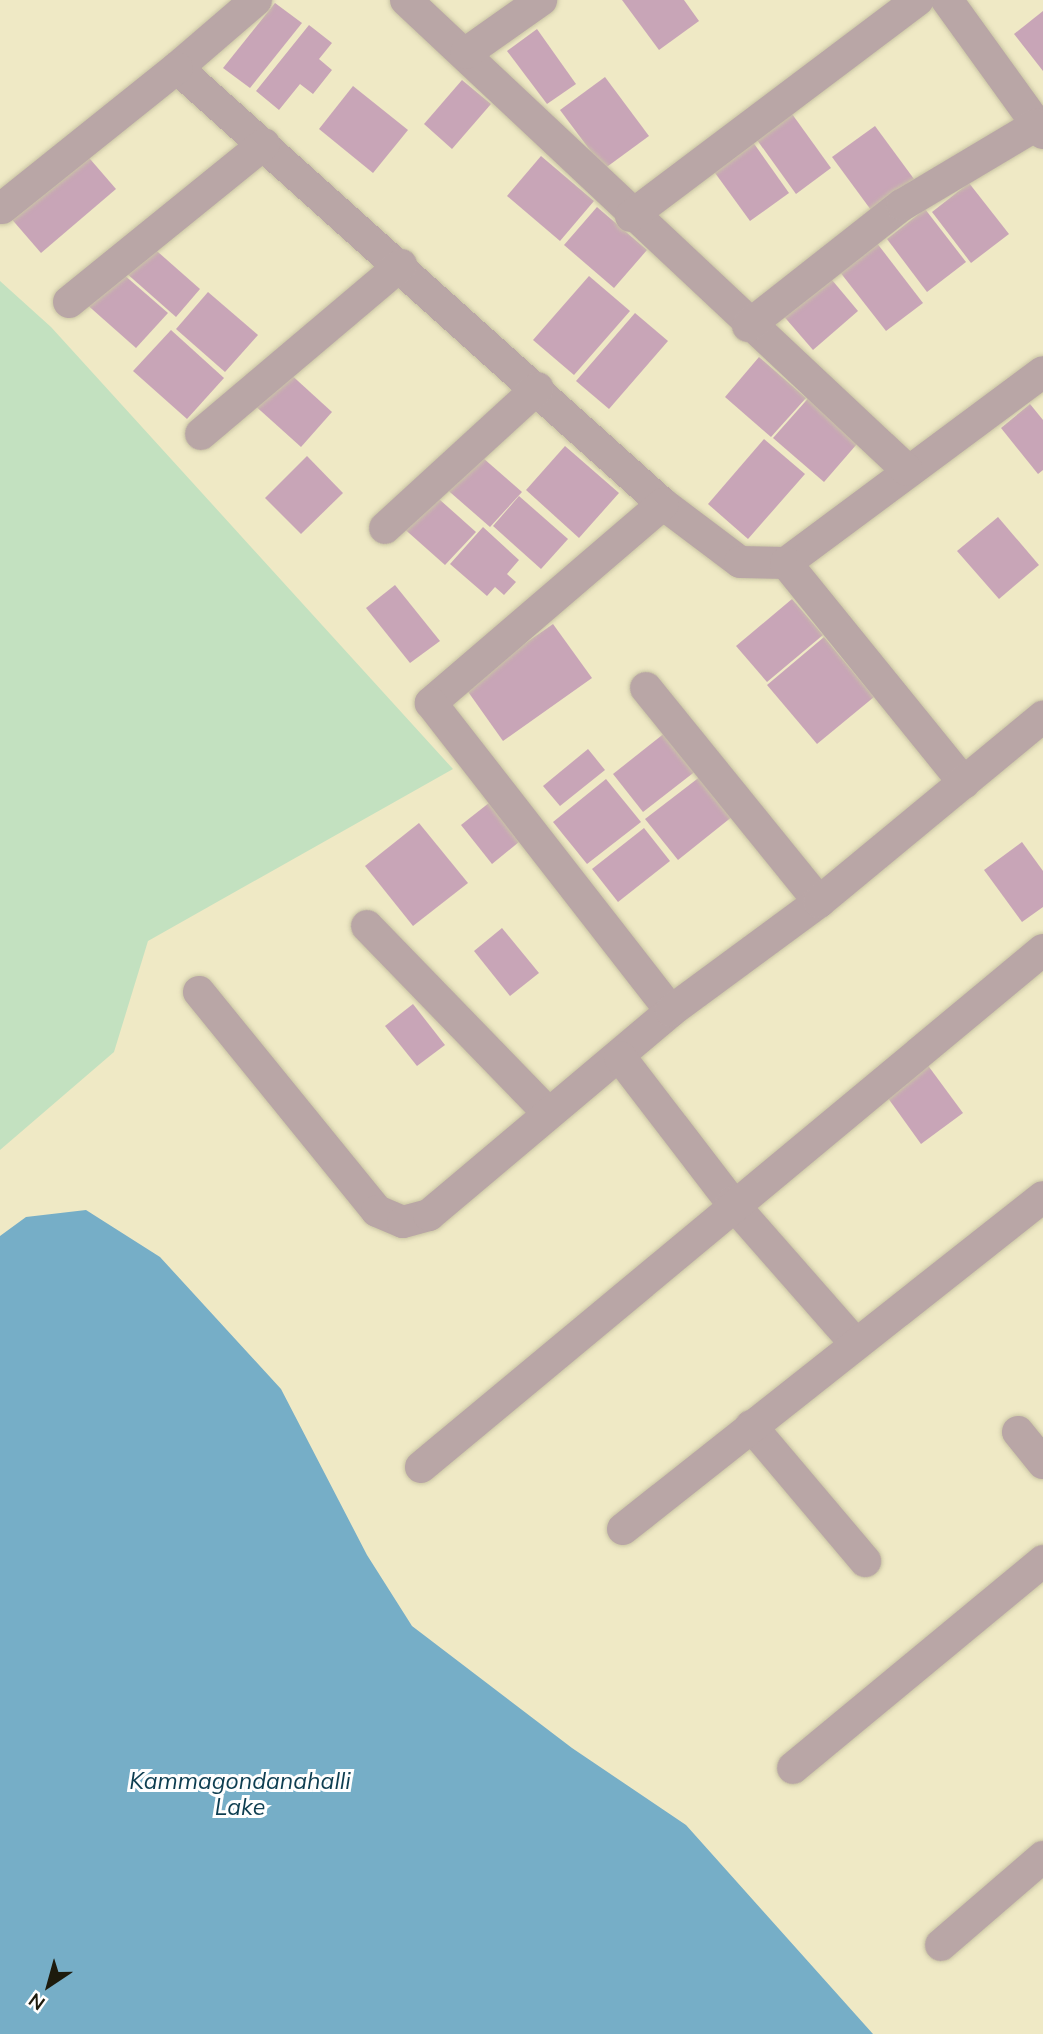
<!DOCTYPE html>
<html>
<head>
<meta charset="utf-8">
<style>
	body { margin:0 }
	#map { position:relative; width:1043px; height:2034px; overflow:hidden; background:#efe9c5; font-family:Mulish,sans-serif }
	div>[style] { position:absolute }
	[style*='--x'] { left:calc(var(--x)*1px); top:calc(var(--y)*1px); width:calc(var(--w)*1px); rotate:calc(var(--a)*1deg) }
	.green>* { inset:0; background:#c3e1c0 }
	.water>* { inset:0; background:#76aec7 }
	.building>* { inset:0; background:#c8a5b7 }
	.roads { filter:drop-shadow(0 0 2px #c9c4a4) drop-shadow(0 0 2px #c9c4a4) }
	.street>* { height:32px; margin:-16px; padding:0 16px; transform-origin:16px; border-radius:16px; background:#b9a6a6 }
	span { translate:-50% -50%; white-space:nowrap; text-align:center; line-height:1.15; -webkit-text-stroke:6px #fff; paint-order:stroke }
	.water-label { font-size:23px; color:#0e3e51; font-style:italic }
	.north { position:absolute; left:14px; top:1950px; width:70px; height:70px; -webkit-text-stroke:5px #fff; paint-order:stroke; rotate:216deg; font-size:19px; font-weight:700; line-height:28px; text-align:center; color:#1d1b0d }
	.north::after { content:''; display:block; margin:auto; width:24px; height:32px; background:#1d1b0d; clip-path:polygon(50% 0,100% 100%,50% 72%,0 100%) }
</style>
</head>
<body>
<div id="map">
	<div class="green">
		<div style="clip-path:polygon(0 281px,51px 327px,453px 769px,148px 941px,114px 1052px,0 1150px)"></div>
	</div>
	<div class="water">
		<div style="clip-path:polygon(86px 1210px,160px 1257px,281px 1389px,367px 1555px,412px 1626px,572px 1748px,686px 1825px,873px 2034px,0 2034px,0 1236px,26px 1217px)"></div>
	</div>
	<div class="building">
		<div style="clip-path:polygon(622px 0,684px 0,699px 21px,659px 50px)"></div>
		<div style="clip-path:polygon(275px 3px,302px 23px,250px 88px,223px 68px)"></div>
		<div style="clip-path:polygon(1043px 11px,1043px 71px,1014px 34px)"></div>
		<div style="clip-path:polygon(309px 25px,332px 43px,319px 59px,332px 70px,313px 94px,300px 84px,279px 110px,256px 91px)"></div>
		<div style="clip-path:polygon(537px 29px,576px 84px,547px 104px,507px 51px)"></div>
		<div style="clip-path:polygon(605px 77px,649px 136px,604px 169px,560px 110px)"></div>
		<div style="clip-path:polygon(462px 80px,491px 104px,452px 149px,424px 124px)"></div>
		<div style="clip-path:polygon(353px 86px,408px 130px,373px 173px,319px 129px)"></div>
		<div style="clip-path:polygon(787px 107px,831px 168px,796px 194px,752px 133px)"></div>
		<div style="clip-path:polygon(875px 126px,914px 179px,871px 210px,832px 157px)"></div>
		<div style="clip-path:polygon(750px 138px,789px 193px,750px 221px,710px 166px)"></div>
		<div style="clip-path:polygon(84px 152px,116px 189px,41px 253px,9px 216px)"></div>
		<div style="clip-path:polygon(541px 156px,594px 201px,560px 241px,507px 196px)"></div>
		<div style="clip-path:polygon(969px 183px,1009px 234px,971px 263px,932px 212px)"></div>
		<div style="clip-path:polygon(597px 207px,647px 250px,614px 288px,564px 245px)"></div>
		<div style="clip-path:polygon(925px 209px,966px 262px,927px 292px,887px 239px)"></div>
		<div style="clip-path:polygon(873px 238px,923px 303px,886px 331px,836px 267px)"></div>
		<div style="clip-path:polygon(150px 245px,200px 289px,176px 317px,125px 272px)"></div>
		<div style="clip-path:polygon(115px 267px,168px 313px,136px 348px,84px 302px)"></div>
		<div style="clip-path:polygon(827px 274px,858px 311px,813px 350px,781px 313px)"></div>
		<div style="clip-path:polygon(589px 276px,630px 311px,574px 375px,533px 340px)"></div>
		<div style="clip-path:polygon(208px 292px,258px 335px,225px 372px,176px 329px)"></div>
		<div style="clip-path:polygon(635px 313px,668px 341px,609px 409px,576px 381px)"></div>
		<div style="clip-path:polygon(171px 330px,224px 378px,187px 419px,133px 371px)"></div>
		<div style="clip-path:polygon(759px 357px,806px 398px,771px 437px,725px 397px)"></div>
		<div style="clip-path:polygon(287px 371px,332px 412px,301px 447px,251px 402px)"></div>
		<div style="clip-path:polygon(812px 394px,863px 437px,824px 482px,773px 438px)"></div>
		<div style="clip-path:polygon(1030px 404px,1043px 420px,1043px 470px,1038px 474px,1001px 428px)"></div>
		<div style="clip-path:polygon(764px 439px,805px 474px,748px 539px,708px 504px)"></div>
		<div style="clip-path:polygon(565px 446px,619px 493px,579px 538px,526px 490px)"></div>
		<div style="clip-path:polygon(475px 451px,522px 492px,490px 527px,443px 486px)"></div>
		<div style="clip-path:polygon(307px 456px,343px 493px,301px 534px,265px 498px)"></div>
		<div style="clip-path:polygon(430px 491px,476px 532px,445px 565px,400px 525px)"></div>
		<div style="clip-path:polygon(519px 496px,568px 539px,541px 569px,493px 526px)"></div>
		<div style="clip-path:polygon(998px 517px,1039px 565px,999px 599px,957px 551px)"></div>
		<div style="clip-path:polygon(483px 527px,519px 560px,507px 574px,516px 582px,504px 595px,495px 587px,487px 596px,450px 564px)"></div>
		<div style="clip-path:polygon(395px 585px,440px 641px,410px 663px,366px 608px)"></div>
		<div style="clip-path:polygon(792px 599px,823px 635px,767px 682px,736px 646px)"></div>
		<div style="clip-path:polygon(553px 624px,592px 678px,503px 741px,464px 686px)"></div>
		<div style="clip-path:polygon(824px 637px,874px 697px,817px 744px,767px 685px)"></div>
		<div style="clip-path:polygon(666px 732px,697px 770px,643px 812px,613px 774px)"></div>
		<div style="clip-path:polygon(588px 749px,605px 770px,560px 806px,543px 786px)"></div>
		<div style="clip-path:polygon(701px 776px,733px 816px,678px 860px,645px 819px)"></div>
		<div style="clip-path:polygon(606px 779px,641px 822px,587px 864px,553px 822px)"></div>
		<div style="clip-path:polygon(494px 799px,525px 837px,492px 864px,461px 825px)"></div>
		<div style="clip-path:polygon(419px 823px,468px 883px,413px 926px,365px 866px)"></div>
		<div style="clip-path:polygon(644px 828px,670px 861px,618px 902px,592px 869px)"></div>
		<div style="clip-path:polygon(1022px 842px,1043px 871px,1043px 907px,1022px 922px,984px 870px)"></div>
		<div style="clip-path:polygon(502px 928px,539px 973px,510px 996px,474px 951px)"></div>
		<div style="clip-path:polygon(413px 1004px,445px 1045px,417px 1066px,385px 1026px)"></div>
		<div style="clip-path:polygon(921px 1056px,963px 1113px,921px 1144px,880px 1087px)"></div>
	</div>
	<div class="roads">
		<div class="street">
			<div style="--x:256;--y:0;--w:104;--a:139.3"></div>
			<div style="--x:177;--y:68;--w:653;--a:41.9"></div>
			<div style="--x:663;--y:504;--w:96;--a:37"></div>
			<div style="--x:740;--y:562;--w:46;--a:1.2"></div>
			<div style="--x:786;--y:563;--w:320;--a:-36.6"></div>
			<div style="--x:406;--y:0;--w:687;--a:43.17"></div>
			<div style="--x:947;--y:0;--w:164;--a:54.2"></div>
			<div style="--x:466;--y:53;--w:92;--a:-35.2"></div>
			<div style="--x:2;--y:208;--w:224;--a:-38.7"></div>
			<div style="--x:631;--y:216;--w:359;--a:-37"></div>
			<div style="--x:69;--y:302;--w:251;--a:-39"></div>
			<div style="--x:748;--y:326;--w:196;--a:-38.2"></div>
			<div style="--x:902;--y:205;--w:156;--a:-30.8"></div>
			<div style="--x:201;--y:434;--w:262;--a:-40.2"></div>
			<div style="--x:663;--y:504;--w:306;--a:139.4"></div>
			<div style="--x:431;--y:703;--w:390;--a:52.1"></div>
			<div style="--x:385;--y:528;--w:207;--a:-42.5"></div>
			<div style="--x:786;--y:563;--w:283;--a:51"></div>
			<div style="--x:646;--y:688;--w:275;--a:51"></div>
			<div style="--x:367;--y:926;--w:260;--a:45.9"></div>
			<div style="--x:199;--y:992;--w:282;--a:50.9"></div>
			<div style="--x:377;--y:1211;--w:28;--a:23"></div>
			<div style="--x:403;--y:1222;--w:27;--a:-15"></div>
			<div style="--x:429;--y:1215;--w:317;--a:-40.1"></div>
			<div style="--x:671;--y:1011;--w:184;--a:-36.4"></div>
			<div style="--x:819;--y:902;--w:291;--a:-39.6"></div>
			<div style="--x:620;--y:1057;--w:184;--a:52.5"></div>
			<div style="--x:732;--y:1203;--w:186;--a:48.7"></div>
			<div style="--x:751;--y:1426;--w:177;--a:49.8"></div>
			<div style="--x:1018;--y:1432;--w:40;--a:51"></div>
			<div style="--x:421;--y:1467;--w:809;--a:-39.73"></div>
			<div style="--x:623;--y:1529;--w:535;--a:-38.33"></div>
			<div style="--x:793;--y:1768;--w:325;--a:-39.6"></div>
			<div style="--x:941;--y:1945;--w:135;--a:-40.8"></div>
		</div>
	</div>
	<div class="water-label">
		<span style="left:240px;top:1794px">Kammagondanahalli<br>Lake</span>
	</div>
	<div class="north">N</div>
</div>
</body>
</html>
